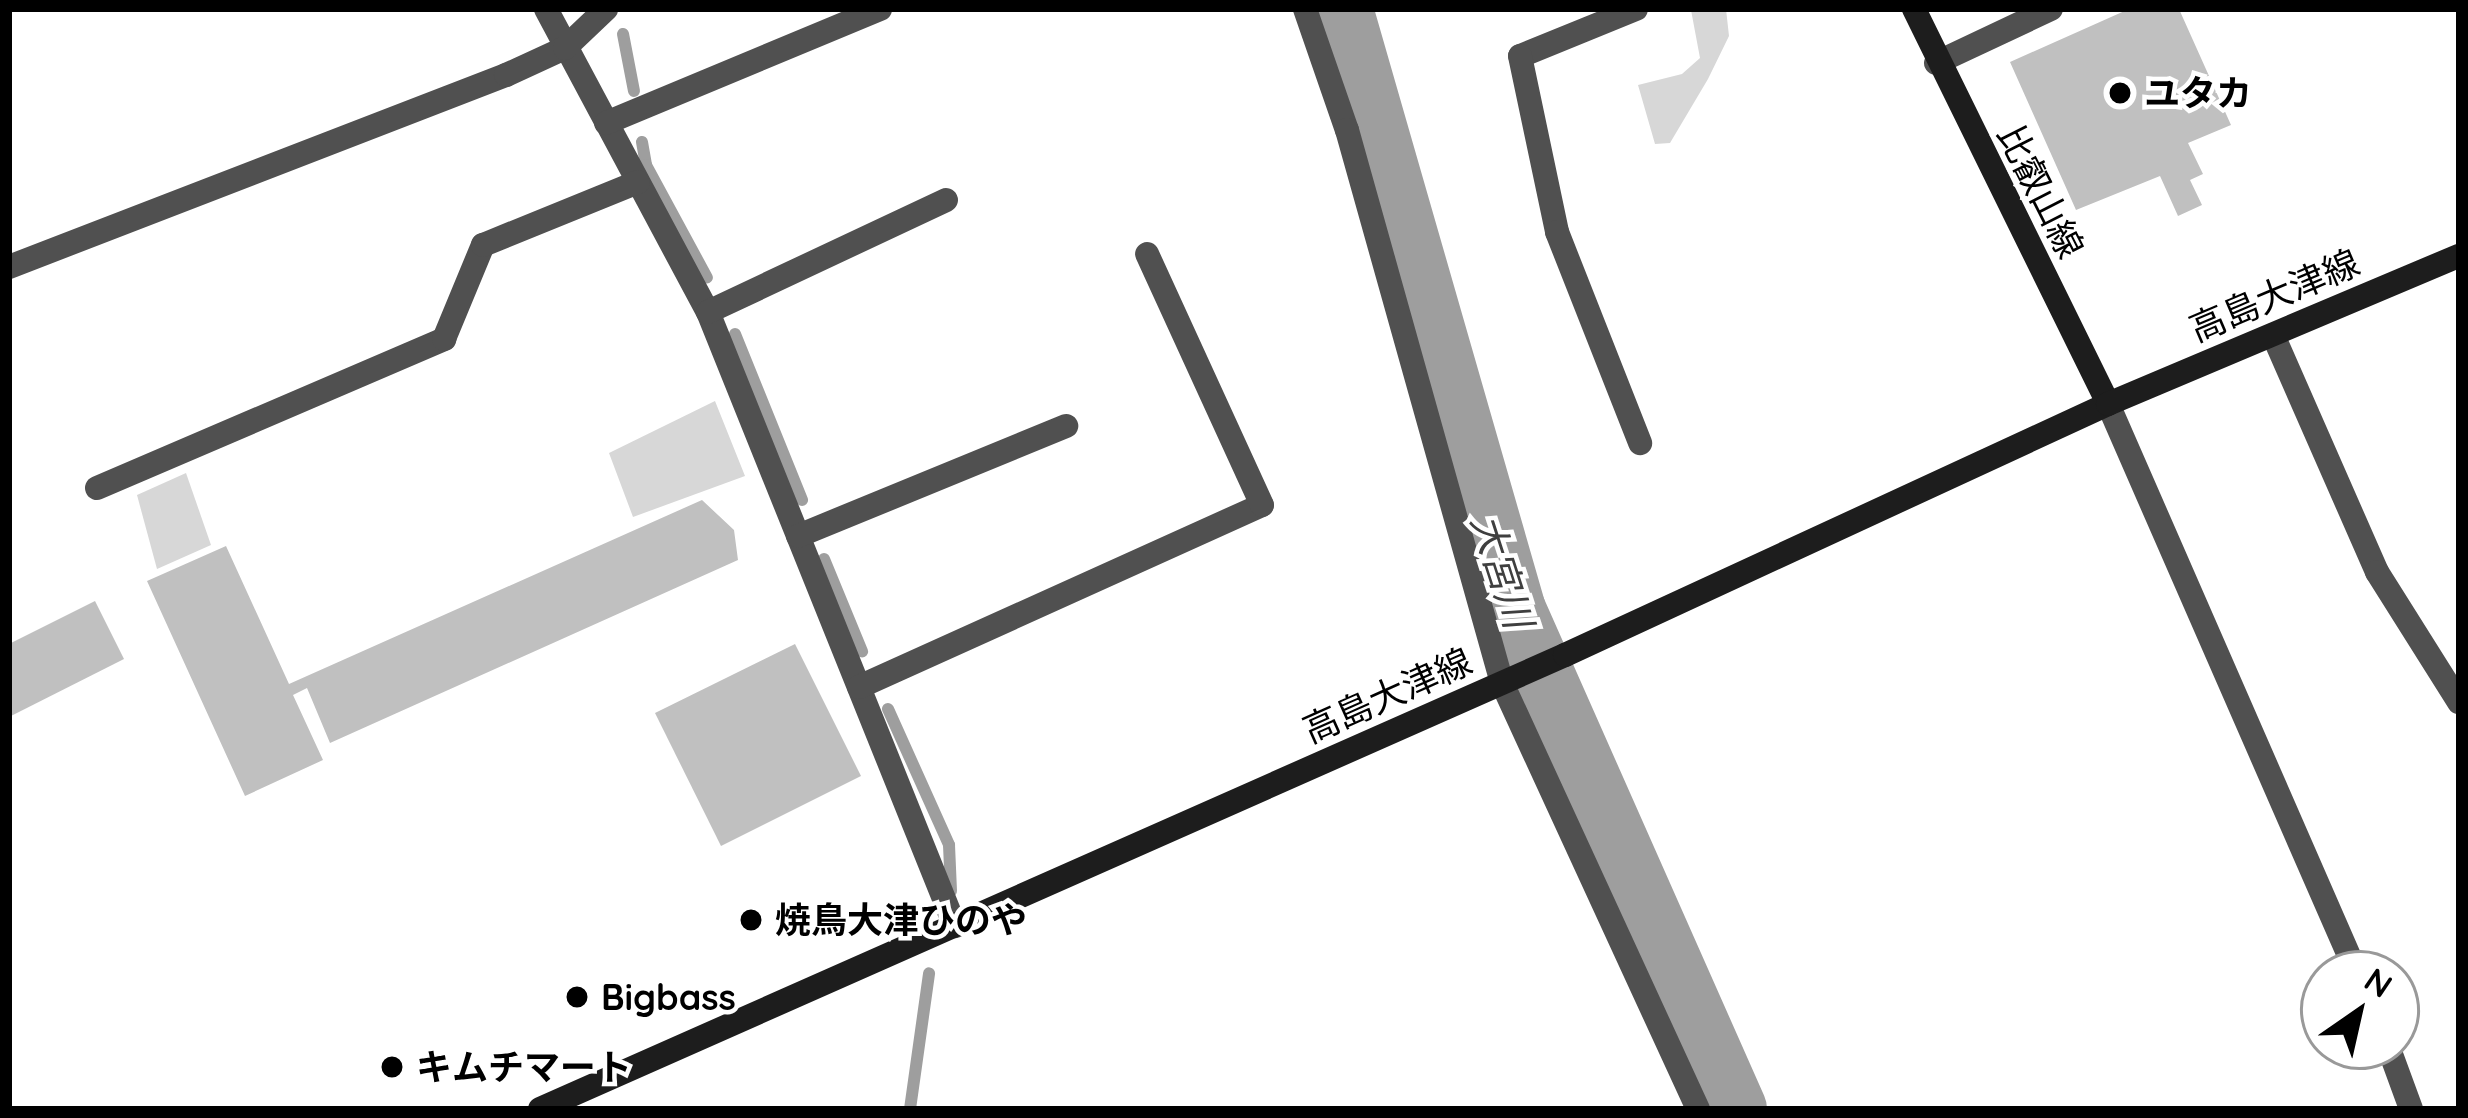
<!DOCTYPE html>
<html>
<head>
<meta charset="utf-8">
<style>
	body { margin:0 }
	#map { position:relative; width:2468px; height:1118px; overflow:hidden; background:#fff; font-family:Quicksand,"Noto Sans JP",sans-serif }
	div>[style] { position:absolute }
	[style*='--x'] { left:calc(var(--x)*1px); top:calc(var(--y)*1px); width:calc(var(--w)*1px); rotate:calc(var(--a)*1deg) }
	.green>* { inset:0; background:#d7d7d7 }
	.stream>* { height:12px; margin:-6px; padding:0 6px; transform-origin:6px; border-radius:6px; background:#9e9e9e }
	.river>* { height:69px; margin:-34.5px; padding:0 34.5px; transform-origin:34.5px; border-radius:34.5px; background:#9e9e9e }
	.building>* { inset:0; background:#c0c0c0 }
	.minor>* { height:24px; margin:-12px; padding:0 12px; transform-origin:12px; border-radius:12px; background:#505050 }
	.secondary>* { height:24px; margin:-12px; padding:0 12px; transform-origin:12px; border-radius:12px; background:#1d1d1d }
	.dots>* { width:33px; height:33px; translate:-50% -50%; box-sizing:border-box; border:6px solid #fff; border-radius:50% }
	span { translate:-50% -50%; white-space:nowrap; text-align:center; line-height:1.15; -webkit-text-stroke:9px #fff; paint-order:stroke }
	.poi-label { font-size:36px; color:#000; font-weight:700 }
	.left { translate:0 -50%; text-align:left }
	.street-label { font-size:36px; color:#000 }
	.water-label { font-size:39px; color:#3f3f3f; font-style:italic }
	.frame { position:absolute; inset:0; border:12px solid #000; pointer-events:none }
	.north { position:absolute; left:2300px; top:950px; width:120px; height:120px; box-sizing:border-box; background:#fff; border:3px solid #999; border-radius:50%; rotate:34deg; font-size:33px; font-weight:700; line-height:48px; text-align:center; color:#000 }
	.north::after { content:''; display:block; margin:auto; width:42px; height:54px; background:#000; clip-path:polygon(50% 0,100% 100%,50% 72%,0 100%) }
</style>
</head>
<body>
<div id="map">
	<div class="green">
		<div style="clip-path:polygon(1726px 9px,1729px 36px,1708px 79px,1670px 143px,1655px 144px,1638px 85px,1682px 74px,1700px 58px,1691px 10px)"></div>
		<div style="clip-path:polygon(715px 401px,745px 476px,633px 517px,609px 453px)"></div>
		<div style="clip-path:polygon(186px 473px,211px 545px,157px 569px,137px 495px)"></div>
	</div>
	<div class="stream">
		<div style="--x:623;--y:34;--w:58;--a:79.1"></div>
		<div style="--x:642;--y:142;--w:23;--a:80"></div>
		<div style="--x:646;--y:165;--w:128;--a:61.6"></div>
		<div style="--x:735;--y:334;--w:179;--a:68"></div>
		<div style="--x:824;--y:559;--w:100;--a:67.6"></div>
		<div style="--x:888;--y:709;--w:149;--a:65.8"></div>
		<div style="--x:949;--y:845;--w:46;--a:87.5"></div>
		<div style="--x:910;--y:1109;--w:137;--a:-82"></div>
	</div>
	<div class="river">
		<div style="--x:1338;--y:9;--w:625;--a:73.94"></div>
		<div style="--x:1511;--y:610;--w:546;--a:66.11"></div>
	</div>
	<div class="building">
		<div style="clip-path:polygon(2129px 9px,2179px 9px,2231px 125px,2188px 143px,2203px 174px,2190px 180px,2202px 205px,2178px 216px,2160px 176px,2076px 210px,2010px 62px)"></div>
		<div style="clip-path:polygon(702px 500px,734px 530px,738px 560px,330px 743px,307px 688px,293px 695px,323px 760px,245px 796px,147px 581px,226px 546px,289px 684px)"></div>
		<div style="clip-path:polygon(95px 601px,124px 659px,9px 717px,9px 644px)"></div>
		<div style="clip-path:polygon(795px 644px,861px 776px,721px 846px,655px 713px)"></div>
	</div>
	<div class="minor">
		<div style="--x:546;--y:9;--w:344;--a:61.9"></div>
		<div style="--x:708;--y:312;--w:662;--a:68.09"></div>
		<div style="--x:1305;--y:9;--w:128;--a:70.9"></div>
		<div style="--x:1347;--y:130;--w:574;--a:74.34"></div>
		<div style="--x:1502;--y:683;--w:469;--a:65.3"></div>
		<div style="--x:1636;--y:9;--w:125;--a:157.9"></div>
		<div style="--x:1520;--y:56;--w:180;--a:78.1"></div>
		<div style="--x:1557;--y:232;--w:227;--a:68.5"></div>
		<div style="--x:1936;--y:63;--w:127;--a:-25.2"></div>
		<div style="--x:606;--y:123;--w:297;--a:-22.6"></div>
		<div style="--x:9;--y:267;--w:533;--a:-21.12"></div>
		<div style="--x:506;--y:75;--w:65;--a:-24.6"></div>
		<div style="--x:565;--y:48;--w:57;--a:-43.6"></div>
		<div style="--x:708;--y:312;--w:263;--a:-25.2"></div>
		<div style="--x:2273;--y:335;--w:259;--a:66.3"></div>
		<div style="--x:2377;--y:572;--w:154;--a:57.8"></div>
		<div style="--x:2108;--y:404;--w:622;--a:66.4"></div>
		<div style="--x:97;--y:488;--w:378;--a:-23.2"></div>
		<div style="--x:444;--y:339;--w:102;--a:-67.5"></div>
		<div style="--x:483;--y:245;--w:167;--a:-22.1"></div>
		<div style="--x:798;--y:536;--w:290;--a:-22.3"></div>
		<div style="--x:859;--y:687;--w:442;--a:-24.3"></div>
		<div style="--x:1262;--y:505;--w:276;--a:-114.6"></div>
		<div style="--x:2388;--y:1046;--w:67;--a:69.9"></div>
	</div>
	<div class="secondary">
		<div style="--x:1914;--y:9;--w:440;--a:63.8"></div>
		<div style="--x:540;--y:1109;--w:1121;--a:-23.89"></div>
		<div style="--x:1565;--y:655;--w:598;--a:-24.81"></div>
		<div style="--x:2108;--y:404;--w:381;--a:-22.9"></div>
	</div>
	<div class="dots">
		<div style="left:2120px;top:93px;background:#000"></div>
		<div style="left:751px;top:920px;background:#000"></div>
		<div style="left:577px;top:997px;background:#000"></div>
		<div style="left:392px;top:1067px;background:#000"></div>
	</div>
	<div class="poi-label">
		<span class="left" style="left:2144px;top:93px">ユタカ</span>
		<span class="left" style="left:775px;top:920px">焼鳥大津ひのや</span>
		<span class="left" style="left:601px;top:997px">Bigbass</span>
		<span class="left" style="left:416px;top:1067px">キムチマート</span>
	</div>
	<div class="street-label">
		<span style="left:2041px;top:191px;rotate:63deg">比叡山線</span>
		<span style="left:2274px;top:295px;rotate:-23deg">高島大津線</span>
		<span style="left:1387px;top:695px;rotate:-24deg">高島大津線</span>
	</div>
	<div class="water-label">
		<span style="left:1502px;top:571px;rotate:72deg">大宮川</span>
	</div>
	<div class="frame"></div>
	<div class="north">N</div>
</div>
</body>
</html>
